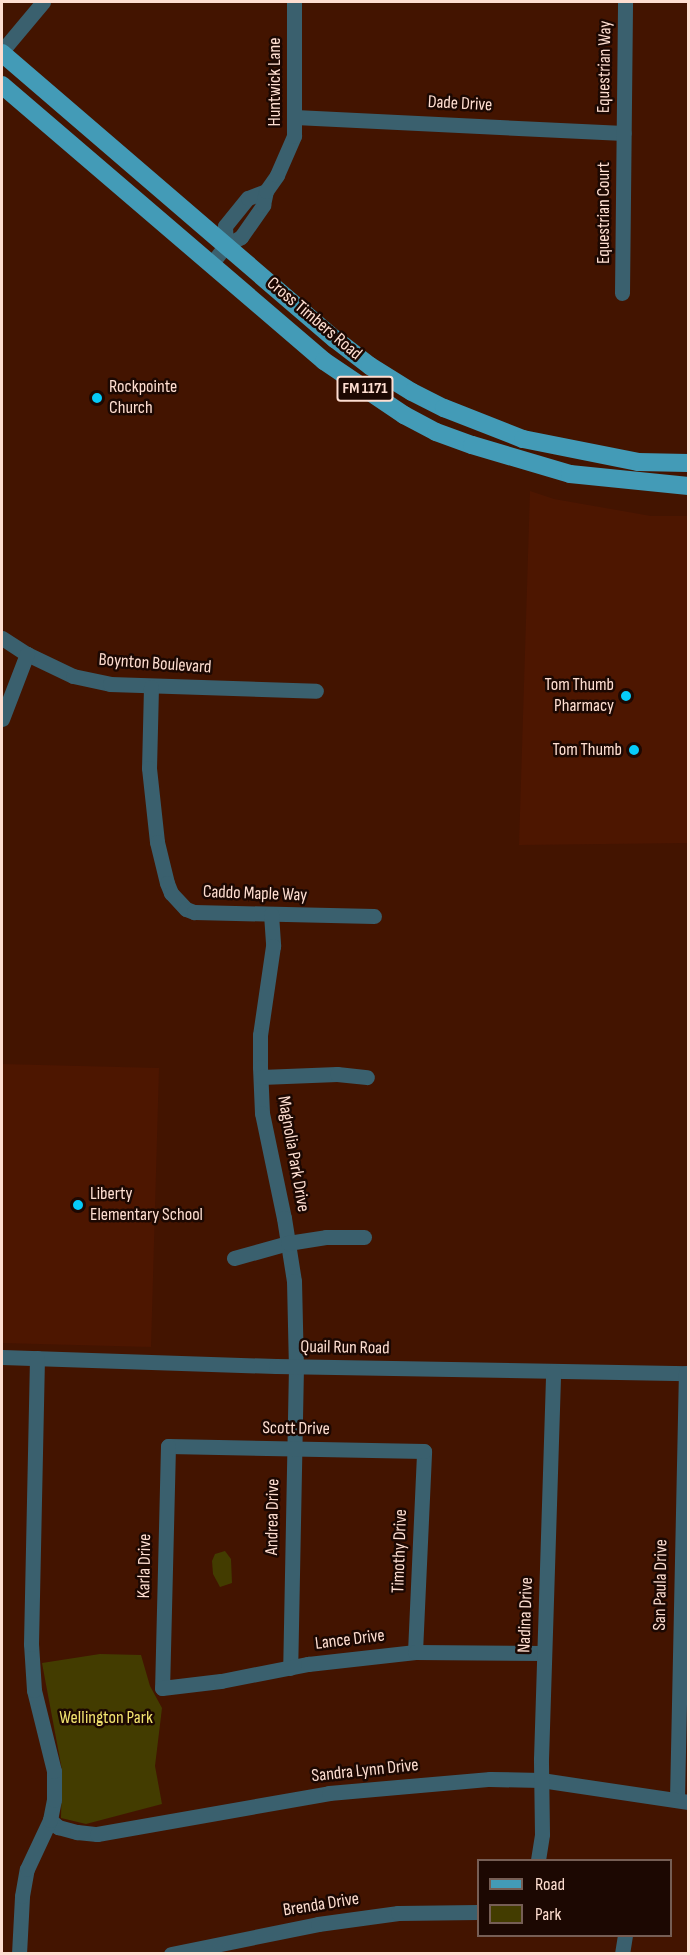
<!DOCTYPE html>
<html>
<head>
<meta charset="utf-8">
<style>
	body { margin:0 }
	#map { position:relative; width:690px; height:1955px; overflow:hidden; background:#431400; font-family:"Sofia Sans Condensed",sans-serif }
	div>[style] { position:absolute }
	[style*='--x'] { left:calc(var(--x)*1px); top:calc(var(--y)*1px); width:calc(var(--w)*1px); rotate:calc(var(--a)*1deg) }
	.built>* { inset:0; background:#4d1600 }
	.green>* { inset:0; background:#433c00 }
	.minor>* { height:15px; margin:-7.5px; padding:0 7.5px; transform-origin:7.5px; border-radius:7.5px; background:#3a606e }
	.major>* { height:18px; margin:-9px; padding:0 9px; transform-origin:9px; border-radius:9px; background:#439bb7 }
	.dots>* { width:16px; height:16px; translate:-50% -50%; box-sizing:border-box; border:3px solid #1c0802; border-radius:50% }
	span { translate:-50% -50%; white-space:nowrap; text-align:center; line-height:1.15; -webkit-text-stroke:5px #1c0802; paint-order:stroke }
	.shield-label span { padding:2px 4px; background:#1c0802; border:2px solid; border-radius:4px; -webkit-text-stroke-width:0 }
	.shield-label { font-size:16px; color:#feded1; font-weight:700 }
	.street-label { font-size:18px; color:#feded1 }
	.poi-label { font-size:18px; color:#feded1 }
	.left { translate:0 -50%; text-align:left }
	.right { translate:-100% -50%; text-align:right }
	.park-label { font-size:18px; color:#f3e46f }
	.frame { position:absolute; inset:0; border:3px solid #feded1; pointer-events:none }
	.legend { position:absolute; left:477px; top:1859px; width:195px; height:78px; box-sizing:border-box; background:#1c0802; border:2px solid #765e55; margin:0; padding:8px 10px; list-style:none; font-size:18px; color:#feded1 }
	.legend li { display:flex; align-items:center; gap:12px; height:30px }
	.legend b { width:30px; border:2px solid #765e55 }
</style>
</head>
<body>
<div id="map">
	<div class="built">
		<div style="clip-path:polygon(530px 491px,554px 499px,651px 516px,688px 516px,688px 843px,519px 845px)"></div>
		<div style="clip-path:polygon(2px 1064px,159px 1068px,151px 1347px,2px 1343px)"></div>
	</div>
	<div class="green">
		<div style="clip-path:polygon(225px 1551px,231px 1559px,232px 1583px,220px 1587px,213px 1574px,212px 1561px,215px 1554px)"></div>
		<div style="clip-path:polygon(100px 1654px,141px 1655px,150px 1686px,162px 1708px,155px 1766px,162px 1804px,86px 1824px,61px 1818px,62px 1770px,42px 1663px)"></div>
	</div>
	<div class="minor">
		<div style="--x:2;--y:51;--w:64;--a:-50.1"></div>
		<div style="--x:295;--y:117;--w:329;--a:2.8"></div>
		<div style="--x:226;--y:245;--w:19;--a:-93"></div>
		<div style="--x:225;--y:226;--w:36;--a:-51"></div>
		<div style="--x:248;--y:198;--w:19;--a:-21"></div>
		<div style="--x:212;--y:263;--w:23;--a:-52"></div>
		<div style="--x:226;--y:245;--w:17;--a:-28"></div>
		<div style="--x:241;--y:237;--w:39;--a:-55"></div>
		<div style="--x:263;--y:205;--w:14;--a:-78"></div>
		<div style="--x:266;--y:191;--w:19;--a:-55"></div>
		<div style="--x:277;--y:175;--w:43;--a:-66.4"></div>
		<div style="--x:294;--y:136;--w:134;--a:-90"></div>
		<div style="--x:622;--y:293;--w:291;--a:-89.4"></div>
		<div style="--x:2;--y:638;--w:30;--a:33"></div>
		<div style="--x:27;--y:654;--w:51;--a:25.6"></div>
		<div style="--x:73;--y:676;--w:38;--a:12"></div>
		<div style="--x:110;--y:684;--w:206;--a:1.9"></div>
		<div style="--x:151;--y:687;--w:81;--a:91.4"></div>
		<div style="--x:149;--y:768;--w:74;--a:83.8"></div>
		<div style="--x:157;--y:842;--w:42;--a:76.3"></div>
		<div style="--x:167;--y:883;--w:11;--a:68"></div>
		<div style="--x:171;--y:893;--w:22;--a:47"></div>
		<div style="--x:186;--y:909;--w:9;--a:21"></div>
		<div style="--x:194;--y:912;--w:180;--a:1.3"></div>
		<div style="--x:2;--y:719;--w:70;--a:-69"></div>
		<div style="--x:271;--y:914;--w:32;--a:86"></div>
		<div style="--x:273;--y:946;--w:90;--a:98.3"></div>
		<div style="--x:260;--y:1035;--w:32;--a:90"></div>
		<div style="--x:260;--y:1067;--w:46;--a:87.5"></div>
		<div style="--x:262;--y:1113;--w:107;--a:78.2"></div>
		<div style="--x:284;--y:1218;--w:64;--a:81"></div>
		<div style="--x:294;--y:1281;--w:85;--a:88.7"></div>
		<div style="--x:296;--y:1366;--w:302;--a:91.1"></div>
		<div style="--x:261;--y:1077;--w:76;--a:-2.3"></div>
		<div style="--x:337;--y:1074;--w:30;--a:6"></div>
		<div style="--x:234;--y:1258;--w:56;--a:-15.5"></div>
		<div style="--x:288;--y:1243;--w:38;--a:-9"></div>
		<div style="--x:326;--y:1237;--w:38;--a:0"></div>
		<div style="--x:2;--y:1357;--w:274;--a:1.9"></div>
		<div style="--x:276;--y:1366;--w:412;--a:1"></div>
		<div style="--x:415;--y:1652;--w:201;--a:-87.4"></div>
		<div style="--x:424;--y:1451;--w:256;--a:-178.9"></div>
		<div style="--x:168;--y:1446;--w:242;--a:91.4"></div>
		<div style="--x:162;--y:1688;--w:59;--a:-6.8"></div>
		<div style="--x:221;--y:1681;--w:89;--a:-11.1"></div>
		<div style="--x:308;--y:1664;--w:108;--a:-6.4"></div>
		<div style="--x:415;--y:1652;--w:129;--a:0.4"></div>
		<div style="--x:677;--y:1799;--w:426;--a:-88.8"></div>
		<div style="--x:50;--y:1820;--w:11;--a:41"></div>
		<div style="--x:58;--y:1827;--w:20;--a:15"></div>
		<div style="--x:77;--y:1832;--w:20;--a:6"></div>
		<div style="--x:97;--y:1834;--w:236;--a:-10"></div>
		<div style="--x:329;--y:1793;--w:162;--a:-5"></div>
		<div style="--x:490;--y:1779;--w:51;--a:1.1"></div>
		<div style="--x:541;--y:1780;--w:149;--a:8.5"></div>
		<div style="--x:538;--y:1860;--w:26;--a:-81"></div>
		<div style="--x:542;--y:1834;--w:75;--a:-90.8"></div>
		<div style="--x:541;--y:1759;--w:388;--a:-88.2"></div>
		<div style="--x:19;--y:1954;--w:58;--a:-87"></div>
		<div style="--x:22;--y:1896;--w:27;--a:-80"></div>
		<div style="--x:27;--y:1869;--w:54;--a:-64.9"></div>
		<div style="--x:50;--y:1820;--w:20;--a:-79"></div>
		<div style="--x:54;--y:1800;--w:29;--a:-90"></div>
		<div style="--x:54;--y:1771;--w:83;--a:-103.9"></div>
		<div style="--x:34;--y:1690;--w:46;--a:-93.7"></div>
		<div style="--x:31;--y:1644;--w:286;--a:-88.8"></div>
		<div style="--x:171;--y:1954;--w:150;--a:-11.5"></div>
		<div style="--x:318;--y:1924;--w:81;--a:-7.8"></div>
		<div style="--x:398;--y:1913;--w:80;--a:-0.7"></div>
		<div style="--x:622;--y:1954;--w:18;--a:-81"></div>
	</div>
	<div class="major">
		<div style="--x:2;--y:53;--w:439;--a:40.7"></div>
		<div style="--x:335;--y:339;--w:44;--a:37.6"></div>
		<div style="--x:370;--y:366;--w:49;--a:31.8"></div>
		<div style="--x:412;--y:392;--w:36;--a:27"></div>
		<div style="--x:444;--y:408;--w:85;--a:21.4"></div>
		<div style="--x:523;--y:439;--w:117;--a:11.3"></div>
		<div style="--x:638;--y:462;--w:50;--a:1.1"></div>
		<div style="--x:2;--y:85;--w:424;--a:40.6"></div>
		<div style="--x:324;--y:361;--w:97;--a:34"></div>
		<div style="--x:404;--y:415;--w:36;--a:28"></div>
		<div style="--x:436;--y:432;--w:38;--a:20"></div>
		<div style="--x:472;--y:445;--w:102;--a:16.5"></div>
		<div style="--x:570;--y:474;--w:119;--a:5.8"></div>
	</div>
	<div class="dots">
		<div style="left:97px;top:398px;background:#06cbf9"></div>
		<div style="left:626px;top:696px;background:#06cbf9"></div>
		<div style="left:634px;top:750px;background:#06cbf9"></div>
		<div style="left:78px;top:1205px;background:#06cbf9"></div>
	</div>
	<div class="shield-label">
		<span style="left:365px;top:389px">FM 1171</span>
	</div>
	<div class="street-label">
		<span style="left:605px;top:67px;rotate:-89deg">Equestrian Way</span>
		<span style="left:275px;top:82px;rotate:-90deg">Huntwick Lane</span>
		<span style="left:460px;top:104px;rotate:3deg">Dade Drive</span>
		<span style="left:604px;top:213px;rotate:-90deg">Equestrian Court</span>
		<span style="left:314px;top:319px;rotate:40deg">Cross Timbers Road</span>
		<span style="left:155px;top:664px;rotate:4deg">Boynton Boulevard</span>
		<span style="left:255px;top:894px;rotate:2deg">Caddo Maple Way</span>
		<span style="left:293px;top:1154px;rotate:80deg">Magnolia Park Drive</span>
		<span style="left:345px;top:1348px;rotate:1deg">Quail Run Road</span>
		<span style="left:296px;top:1429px;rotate:1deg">Scott Drive</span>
		<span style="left:273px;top:1517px;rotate:-89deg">Andrea Drive</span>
		<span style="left:400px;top:1551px;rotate:-88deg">Timothy Drive</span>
		<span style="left:145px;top:1566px;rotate:-89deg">Karla Drive</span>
		<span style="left:661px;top:1585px;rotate:-89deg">San Paula Drive</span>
		<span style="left:526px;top:1615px;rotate:-88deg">Nadina Drive</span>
		<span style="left:350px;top:1640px;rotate:-7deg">Lance Drive</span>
		<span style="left:365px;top:1771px;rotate:-6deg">Sandra Lynn Drive</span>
		<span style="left:321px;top:1905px;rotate:-9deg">Brenda Drive</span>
	</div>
	<div class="poi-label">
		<span class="left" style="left:109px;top:398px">Rockpointe<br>Church</span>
		<span class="right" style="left:614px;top:696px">Tom Thumb<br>Pharmacy</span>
		<span class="right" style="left:622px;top:750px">Tom Thumb</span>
		<span class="left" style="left:90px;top:1205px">Liberty<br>Elementary School</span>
	</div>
	<div class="park-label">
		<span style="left:106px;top:1718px">Wellington Park</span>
	</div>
	<div class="frame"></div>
	<ul class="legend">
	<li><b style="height:8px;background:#439bb7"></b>Road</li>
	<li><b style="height:16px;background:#433c00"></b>Park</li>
	</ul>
</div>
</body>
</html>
